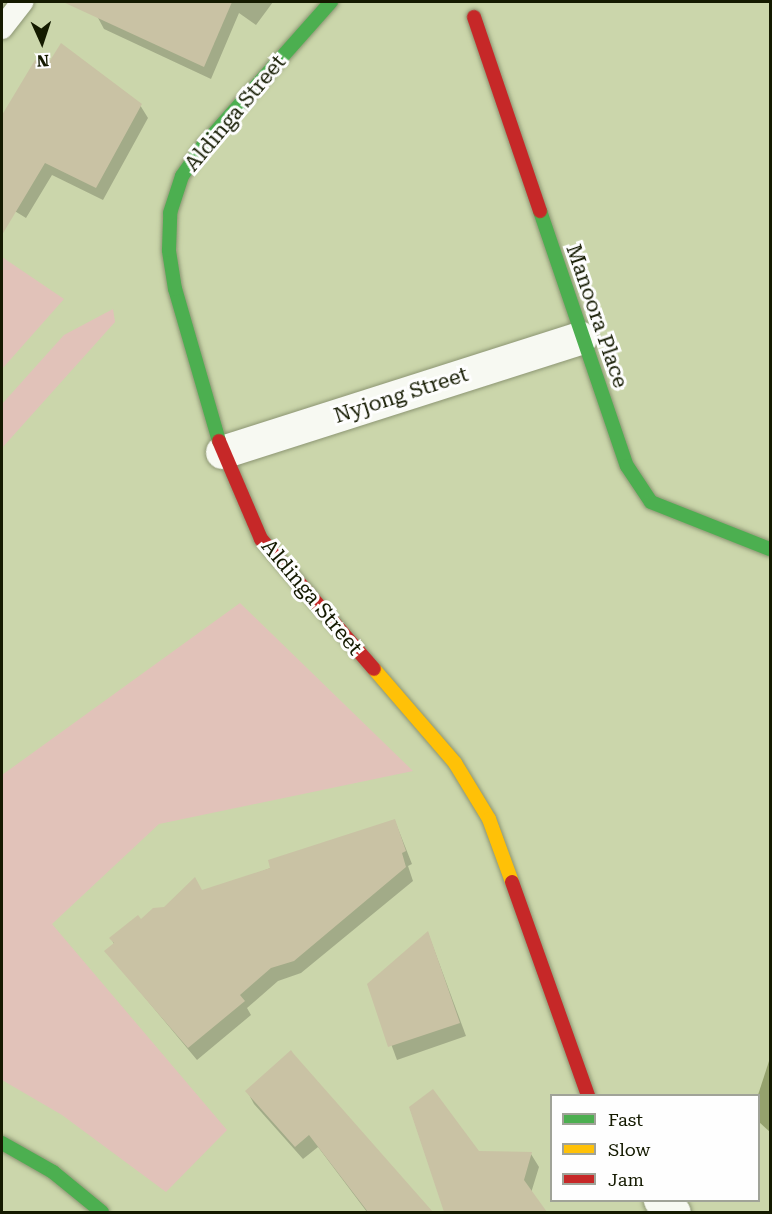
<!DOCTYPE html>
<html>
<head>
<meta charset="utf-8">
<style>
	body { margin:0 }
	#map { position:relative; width:772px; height:1214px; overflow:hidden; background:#cbd6ab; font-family:"Roboto Serif",serif }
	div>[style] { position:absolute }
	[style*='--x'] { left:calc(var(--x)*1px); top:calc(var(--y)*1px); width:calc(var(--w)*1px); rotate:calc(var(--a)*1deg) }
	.green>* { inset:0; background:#e1c2b9 }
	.water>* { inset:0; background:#95a26d }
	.shadow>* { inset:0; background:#0003 }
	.building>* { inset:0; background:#c9c2a4 }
	.roads { filter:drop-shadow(0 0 2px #8c9572) drop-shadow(0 0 2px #8c9572) }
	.lane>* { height:22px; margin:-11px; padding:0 11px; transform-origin:11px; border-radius:11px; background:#f7f9f2 }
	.street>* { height:33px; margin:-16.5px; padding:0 16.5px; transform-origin:16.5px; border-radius:16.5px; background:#f7f9f2 }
	.fast>* { height:14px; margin:-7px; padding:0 7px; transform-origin:7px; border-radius:7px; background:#4caf50 }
	.slow>* { height:14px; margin:-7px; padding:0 7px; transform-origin:7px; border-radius:7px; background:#ffc107 }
	.jam>* { height:14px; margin:-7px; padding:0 7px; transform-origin:7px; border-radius:7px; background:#c62828 }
	span { translate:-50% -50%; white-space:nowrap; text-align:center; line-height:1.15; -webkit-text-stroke:6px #fefefe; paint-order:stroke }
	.street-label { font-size:21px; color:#141a00 }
	.frame { position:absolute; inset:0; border:3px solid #141a00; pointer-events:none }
	.legend { position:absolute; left:550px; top:1094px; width:210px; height:108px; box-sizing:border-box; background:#fefefe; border:2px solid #a0a398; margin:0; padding:8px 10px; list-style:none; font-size:18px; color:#141a00 }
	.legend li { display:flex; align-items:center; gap:12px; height:30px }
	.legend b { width:30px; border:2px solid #a0a398 }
	.north { position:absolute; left:12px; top:12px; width:60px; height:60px; -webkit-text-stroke:4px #fefefe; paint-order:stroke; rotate:177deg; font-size:16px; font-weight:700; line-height:24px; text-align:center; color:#141a00 }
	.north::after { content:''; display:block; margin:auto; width:21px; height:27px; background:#141a00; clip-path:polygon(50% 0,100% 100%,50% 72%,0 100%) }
</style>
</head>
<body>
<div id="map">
	<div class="green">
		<div style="clip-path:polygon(2px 257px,64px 299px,2px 369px)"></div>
		<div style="clip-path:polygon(113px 309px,115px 322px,2px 448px,2px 404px,64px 335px)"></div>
		<div style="clip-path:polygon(240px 603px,413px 771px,159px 824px,52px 924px,227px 1130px,166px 1192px,62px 1115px,2px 1080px,2px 775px)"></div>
	</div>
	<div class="water">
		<div style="clip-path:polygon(770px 1058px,770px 1132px,759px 1122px,758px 1095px)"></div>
	</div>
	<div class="shadow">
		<div style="clip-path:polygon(106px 2px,273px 2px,256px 25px,239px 13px,211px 79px,104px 29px,97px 16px)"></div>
		<div style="clip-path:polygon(35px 62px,140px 105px,148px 118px,103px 200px,52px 175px,26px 218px,5px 205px,2px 211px,2px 118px)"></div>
		<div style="clip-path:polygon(395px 821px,412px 864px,408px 866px,413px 881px,301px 973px,278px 981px,247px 1008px,251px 1015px,197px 1060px,106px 951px,114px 944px,111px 938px,165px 908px)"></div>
		<div style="clip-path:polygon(428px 933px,466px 1036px,397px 1060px,369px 984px)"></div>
		<div style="clip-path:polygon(290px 1053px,431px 1212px,367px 1212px,318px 1147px,303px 1159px,254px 1104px,247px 1091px)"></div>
		<div style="clip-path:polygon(410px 1108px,478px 1152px,531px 1154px,539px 1167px,531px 1193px,546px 1212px,445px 1212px)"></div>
	</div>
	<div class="building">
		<div style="clip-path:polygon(63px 2px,232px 2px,204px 67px)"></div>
		<div style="clip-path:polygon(61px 43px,142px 104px,96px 188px,45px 163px,2px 235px,2px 115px,35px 60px,46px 67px)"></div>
		<div style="clip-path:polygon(395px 819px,406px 851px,402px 853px,406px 867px,294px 961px,271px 968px,240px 995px,245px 1001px,188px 1048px,104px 951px,114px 943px,109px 938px,138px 915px,141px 919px,153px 908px,164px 907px,195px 877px,202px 890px,270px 868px,268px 860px)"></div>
		<div style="clip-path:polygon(428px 931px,460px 1023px,388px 1047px,367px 984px)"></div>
		<div style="clip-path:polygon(291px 1050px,293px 1053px,433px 1212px,368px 1212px,309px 1135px,295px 1147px,245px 1091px)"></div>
		<div style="clip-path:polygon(433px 1089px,479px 1151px,532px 1152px,524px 1180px,547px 1212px,444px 1212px,409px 1107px)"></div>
	</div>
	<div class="roads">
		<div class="lane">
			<div style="--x:2;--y:28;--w:33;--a:-52"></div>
		</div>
		<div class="street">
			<div style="--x:222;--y:452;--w:376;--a:-17.7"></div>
			<div style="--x:660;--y:1200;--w:18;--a:41"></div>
		</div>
		<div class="fast">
			<div style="--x:540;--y:211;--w:269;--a:71.2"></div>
			<div style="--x:627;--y:466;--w:43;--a:56.3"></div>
			<div style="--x:651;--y:502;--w:128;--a:21.6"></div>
			<div style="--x:219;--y:441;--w:158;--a:-106.1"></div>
			<div style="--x:175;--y:289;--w:39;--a:-99"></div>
			<div style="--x:169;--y:250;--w:37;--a:-88"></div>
			<div style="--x:170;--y:213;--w:39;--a:-72"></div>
			<div style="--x:182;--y:176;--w:37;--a:-55"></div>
			<div style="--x:203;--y:146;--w:193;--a:-48.4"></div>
			<div style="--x:2;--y:1143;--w:59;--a:29.6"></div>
			<div style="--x:53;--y:1172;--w:63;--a:39.2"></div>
		</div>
		<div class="slow">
			<div style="--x:374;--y:669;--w:124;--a:49.2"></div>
			<div style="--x:455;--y:763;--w:66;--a:58.7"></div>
			<div style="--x:489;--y:819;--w:67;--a:69.9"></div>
		</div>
		<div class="jam">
			<div style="--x:474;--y:17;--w:205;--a:71.2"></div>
			<div style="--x:219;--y:441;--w:107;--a:66.8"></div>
			<div style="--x:261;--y:539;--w:172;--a:49"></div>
			<div style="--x:512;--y:882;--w:227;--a:70.4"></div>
		</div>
	</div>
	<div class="street-label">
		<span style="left:235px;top:113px;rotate:-50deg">Aldinga Street</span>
		<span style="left:597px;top:316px;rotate:71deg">Manoora Place</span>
		<span style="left:401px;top:395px;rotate:-18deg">Nyjong Street</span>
		<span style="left:312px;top:597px;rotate:50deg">Aldinga Street</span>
	</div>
	<div class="frame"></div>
	<ul class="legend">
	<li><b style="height:8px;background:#4caf50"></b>Fast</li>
	<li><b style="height:8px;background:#ffc107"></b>Slow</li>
	<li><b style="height:8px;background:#c62828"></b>Jam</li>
	</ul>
	<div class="north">N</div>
</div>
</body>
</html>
